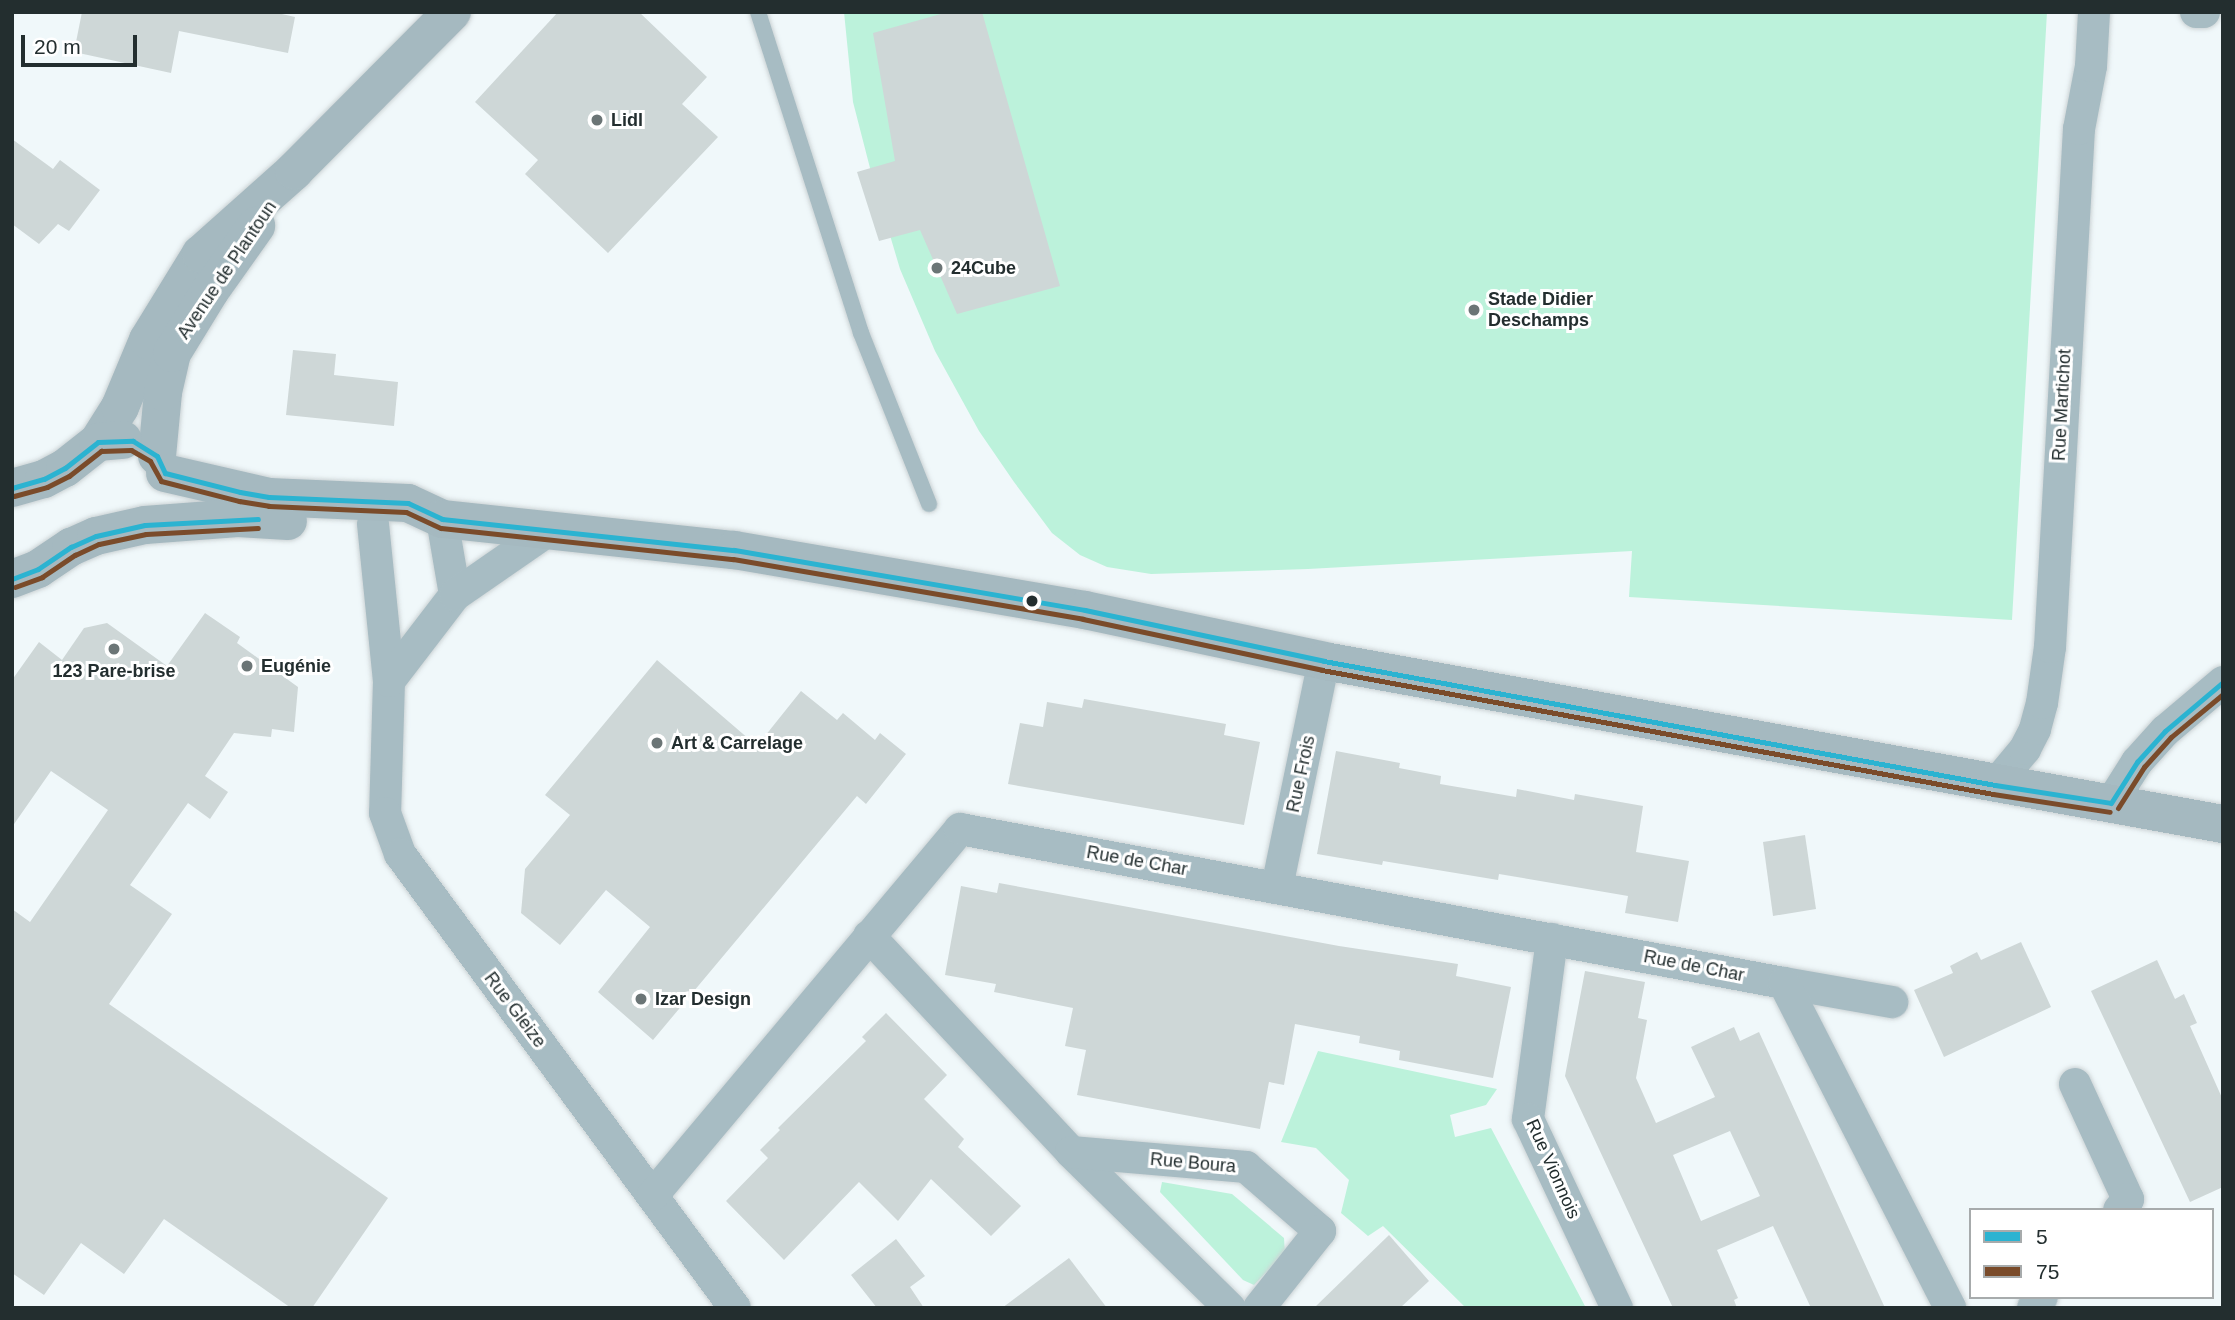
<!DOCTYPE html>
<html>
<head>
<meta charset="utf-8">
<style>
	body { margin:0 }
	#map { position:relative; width:2235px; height:1320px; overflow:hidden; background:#f0f8fa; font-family:Helvetica,sans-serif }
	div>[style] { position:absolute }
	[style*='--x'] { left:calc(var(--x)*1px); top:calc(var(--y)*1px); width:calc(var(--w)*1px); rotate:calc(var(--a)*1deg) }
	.green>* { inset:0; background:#bcf2db }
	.building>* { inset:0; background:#ced7d7 }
	.roads { filter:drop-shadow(0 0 2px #ccd3d5) drop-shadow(0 0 2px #ccd3d5) }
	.lane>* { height:16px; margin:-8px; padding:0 8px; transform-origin:8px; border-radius:8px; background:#a7bcc3 }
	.street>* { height:32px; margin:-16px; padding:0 16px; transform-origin:16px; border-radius:16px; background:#a7bcc3 }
	.secondary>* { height:38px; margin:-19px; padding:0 19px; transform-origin:19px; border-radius:19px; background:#a5b9c0 }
	.bus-1>* { height:5px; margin:-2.5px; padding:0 2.5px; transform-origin:2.5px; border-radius:2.5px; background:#2bb3d1 }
	.bus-2>* { height:5px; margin:-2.5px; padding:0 2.5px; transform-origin:2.5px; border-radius:2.5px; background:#7a4b2a }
	.dots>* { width:19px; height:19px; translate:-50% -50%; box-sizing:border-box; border:4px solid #fff; border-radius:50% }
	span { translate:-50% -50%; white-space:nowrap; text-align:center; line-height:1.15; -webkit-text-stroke:6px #fff; paint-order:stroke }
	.poi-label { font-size:18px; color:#232e2f; font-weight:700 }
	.left { translate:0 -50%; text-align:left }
	.street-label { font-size:18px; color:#232e2f }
	.frame { position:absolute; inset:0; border:14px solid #232e2f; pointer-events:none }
	.legend { position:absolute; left:1969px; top:1208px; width:245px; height:91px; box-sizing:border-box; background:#fff; border:2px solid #a7abac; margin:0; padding:9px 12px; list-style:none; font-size:21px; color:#232e2f }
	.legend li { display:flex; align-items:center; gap:14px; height:35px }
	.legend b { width:35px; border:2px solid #a7abac }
	.scale { position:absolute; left:21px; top:35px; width:116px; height:32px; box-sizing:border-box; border:4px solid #232e2f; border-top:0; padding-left:9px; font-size:21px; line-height:24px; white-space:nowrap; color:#232e2f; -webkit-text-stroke:5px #fff; paint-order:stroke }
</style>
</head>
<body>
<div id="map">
	<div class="green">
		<div style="clip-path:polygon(844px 12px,2047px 12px,2012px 620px,1629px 597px,1632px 551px,1308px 569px,1151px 574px,1107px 567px,1080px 555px,1052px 533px,1014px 482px,979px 431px,935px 351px,900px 269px,870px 168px,853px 102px)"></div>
		<div style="clip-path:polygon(1318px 1051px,1497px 1089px,1486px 1105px,1450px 1115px,1455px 1137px,1491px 1128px,1586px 1308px,1466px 1308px,1383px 1226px,1368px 1236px,1341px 1213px,1349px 1180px,1316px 1148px,1281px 1142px)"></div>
		<div style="clip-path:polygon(1162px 1182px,1232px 1194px,1284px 1238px,1285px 1253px,1254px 1285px,1243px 1280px,1160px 1192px)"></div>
	</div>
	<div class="building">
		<div style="clip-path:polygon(82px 12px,273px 12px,295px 17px,288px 53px,179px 31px,171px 73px,74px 52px)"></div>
		<div style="clip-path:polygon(558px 12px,639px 12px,707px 77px,682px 104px,718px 137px,608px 253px,525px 174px,538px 160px,475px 102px)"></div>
		<div style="clip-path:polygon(948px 12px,982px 12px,1060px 286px,957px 314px,920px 230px,879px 241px,857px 172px,895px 161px,873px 33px)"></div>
		<div style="clip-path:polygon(12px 139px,53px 169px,60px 160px,100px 190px,69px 231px,58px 224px,39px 244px,12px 224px)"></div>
		<div style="clip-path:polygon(293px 350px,336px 354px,334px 375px,398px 382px,394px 426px,286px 415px)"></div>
		<div style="clip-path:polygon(205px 613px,240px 637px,237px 643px,298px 687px,294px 732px,272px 729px,271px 737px,234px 733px,205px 776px,228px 792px,210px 819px,188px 803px,130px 885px,172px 914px,109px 1004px,388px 1198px,312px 1308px,291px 1308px,164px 1219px,124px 1274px,81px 1243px,44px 1295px,12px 1273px,12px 909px,30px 922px,108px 810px,51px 771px,12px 827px,12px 680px,39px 642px,62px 660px,84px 628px,107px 623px,167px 666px)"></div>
		<div style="clip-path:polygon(657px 660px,757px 746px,801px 691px,837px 720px,843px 713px,875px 740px,880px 733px,906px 754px,866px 804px,857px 796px,653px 1040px,598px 992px,650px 927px,606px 890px,560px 945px,521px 913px,525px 869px,570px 815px,545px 795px)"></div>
		<div style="clip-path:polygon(1084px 699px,1226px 724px,1224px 735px,1260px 742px,1244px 825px,1008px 784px,1020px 723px,1043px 727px,1047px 702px,1082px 708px)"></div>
		<div style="clip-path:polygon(1336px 751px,1400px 763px,1399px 768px,1441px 776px,1440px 784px,1516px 797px,1517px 789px,1574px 800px,1575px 794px,1643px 806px,1636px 852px,1689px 861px,1678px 922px,1625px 913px,1628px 896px,1499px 874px,1498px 880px,1383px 861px,1382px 865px,1317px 854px)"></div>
		<div style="clip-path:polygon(1805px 835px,1816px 909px,1773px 916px,1763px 842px)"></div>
		<div style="clip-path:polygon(999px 883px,1339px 946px,1458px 964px,1456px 976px,1511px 987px,1493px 1078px,1399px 1060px,1400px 1051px,1359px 1043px,1360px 1036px,1295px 1024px,1284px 1085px,1269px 1082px,1260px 1129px,1077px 1095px,1086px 1050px,1065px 1046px,1073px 1008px,994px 992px,996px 984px,945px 975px,961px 886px,997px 893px)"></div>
		<div style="clip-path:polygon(2021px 942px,2051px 1007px,1944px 1057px,1914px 990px,1953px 973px,1950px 966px,1977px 952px,1981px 960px)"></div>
		<div style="clip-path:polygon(2157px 960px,2175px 999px,2184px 994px,2197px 1023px,2190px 1026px,2223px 1100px,2223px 1187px,2190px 1202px,2091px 991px)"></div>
		<div style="clip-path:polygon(evenodd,1585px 971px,1645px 982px,1638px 1018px,1647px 1020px,1636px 1078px,1656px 1123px,1715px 1097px,1691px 1047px,1734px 1027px,1740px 1041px,1759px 1032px,1885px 1308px,1811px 1308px,1773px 1226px,1717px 1250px,1738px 1298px,1734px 1300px,1737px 1308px,1673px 1308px,1565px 1076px,1585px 971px,1730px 1131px,1760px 1196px,1701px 1221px,1673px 1155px,1730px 1131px)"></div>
		<div style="clip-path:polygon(886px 1013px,947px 1075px,924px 1099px,964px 1139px,958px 1147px,1021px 1206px,991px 1236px,931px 1179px,898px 1221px,859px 1182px,784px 1260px,726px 1201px,768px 1158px,760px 1150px,780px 1130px,778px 1128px,866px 1041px,862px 1037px)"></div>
		<div style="clip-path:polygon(1389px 1235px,1429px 1281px,1400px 1308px,1314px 1308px)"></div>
		<div style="clip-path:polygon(896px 1239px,925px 1276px,910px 1287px,924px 1308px,877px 1308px,851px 1275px)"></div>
		<div style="clip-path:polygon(1069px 1258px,1107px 1308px,1002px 1308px)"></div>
	</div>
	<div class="roads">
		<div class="lane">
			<div style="--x:758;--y:12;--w:337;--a:72.2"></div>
			<div style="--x:861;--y:333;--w:184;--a:68.3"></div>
		</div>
		<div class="street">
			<div style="--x:2196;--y:12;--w:8;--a:0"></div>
			<div style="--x:442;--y:519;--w:77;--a:80.3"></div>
			<div style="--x:373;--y:524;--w:158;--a:84.2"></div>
			<div style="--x:389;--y:681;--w:132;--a:91.7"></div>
			<div style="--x:385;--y:813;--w:44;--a:69.9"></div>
			<div style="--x:400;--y:854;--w:564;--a:53.58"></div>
			<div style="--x:389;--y:681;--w:108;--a:-52.5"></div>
			<div style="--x:455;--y:595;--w:114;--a:-34.7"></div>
			<div style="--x:1995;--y:785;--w:47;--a:-50.2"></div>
			<div style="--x:2025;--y:749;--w:22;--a:-63"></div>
			<div style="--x:2035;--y:729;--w:27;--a:-75"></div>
			<div style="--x:2042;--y:703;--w:57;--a:-81.9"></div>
			<div style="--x:2050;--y:647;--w:519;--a:-86.8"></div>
			<div style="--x:2079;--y:129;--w:64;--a:-79.2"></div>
			<div style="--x:2091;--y:66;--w:54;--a:-86.8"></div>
			<div style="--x:2111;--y:803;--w:49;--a:-57.6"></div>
			<div style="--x:2137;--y:762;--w:42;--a:-47.9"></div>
			<div style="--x:2165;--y:731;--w:76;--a:-40.2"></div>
			<div style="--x:1277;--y:887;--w:231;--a:-78.3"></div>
			<div style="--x:869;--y:936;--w:296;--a:46.9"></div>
			<div style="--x:1071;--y:1152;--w:223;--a:44.5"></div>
			<div style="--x:1552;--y:939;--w:182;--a:97.6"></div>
			<div style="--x:1528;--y:1119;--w:209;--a:64.8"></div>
			<div style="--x:1784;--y:983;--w:110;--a:10"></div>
			<div style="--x:2075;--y:1084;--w:127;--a:65.3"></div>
			<div style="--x:2128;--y:1199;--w:14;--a:129"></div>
			<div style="--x:1071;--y:1152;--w:176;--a:4.9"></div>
			<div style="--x:1246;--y:1167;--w:98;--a:40.9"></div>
			<div style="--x:1320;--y:1231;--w:98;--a:128.4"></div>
			<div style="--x:653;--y:1195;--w:478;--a:-50"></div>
			<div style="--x:960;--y:829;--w:838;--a:10.59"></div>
			<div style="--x:1784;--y:983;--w:365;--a:62.9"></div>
			<div style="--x:2033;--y:1308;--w:14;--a:-51"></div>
		</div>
		<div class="secondary">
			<div style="--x:98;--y:442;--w:41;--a:-57.8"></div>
			<div style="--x:120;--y:407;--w:73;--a:-67.3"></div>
			<div style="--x:148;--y:340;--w:101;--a:-58.4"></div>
			<div style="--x:201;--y:254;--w:125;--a:-41.7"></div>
			<div style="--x:294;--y:171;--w:224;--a:-45.2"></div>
			<div style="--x:157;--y:456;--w:64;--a:-84.6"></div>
			<div style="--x:163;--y:392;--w:40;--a:-77"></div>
			<div style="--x:172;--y:353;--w:73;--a:-58.5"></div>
			<div style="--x:210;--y:291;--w:80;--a:-54.7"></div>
			<div style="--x:165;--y:473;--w:107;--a:13"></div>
			<div style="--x:269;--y:497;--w:139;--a:2.5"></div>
			<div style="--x:408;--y:503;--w:38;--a:25"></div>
			<div style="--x:442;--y:519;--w:294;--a:6.1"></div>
			<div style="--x:734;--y:550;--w:356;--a:9.7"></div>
			<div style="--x:1085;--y:610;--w:244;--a:12"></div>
			<div style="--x:1324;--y:661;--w:914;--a:10.28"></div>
			<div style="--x:12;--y:488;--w:33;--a:-16"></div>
			<div style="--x:44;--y:479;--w:24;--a:-28"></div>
			<div style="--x:65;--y:468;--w:42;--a:-38.2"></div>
			<div style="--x:98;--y:442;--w:25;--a:-5"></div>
			<div style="--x:12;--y:579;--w:28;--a:-21"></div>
			<div style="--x:38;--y:569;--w:40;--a:-34"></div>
			<div style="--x:71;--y:547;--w:27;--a:-24"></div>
			<div style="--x:96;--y:536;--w:50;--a:-12.7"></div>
			<div style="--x:145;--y:525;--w:93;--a:-4.3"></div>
			<div style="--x:238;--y:518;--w:50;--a:3.4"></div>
		</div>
	</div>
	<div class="bus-1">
		<div style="--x:12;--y:488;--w:33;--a:-16"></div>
		<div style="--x:44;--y:479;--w:24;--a:-28"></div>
		<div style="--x:65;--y:468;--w:42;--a:-38.2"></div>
		<div style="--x:98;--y:442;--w:35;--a:-2"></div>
		<div style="--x:133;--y:441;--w:28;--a:32"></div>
		<div style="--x:157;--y:456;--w:19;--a:65"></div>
		<div style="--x:165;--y:473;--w:77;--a:14.2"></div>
		<div style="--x:240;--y:492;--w:29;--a:10"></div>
		<div style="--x:269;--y:497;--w:139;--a:2.5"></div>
		<div style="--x:408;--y:503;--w:38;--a:25"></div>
		<div style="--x:442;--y:519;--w:294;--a:6.1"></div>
		<div style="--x:734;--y:550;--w:356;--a:9.7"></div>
		<div style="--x:1085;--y:610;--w:244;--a:12"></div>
		<div style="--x:1324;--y:661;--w:682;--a:10.47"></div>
		<div style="--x:1995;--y:785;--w:117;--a:8.8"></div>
		<div style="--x:12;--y:579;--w:28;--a:-21"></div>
		<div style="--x:38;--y:569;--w:40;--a:-34"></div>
		<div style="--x:71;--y:547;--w:27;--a:-24"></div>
		<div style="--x:96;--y:536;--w:50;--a:-12.7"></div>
		<div style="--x:145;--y:525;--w:113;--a:-3"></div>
		<div style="--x:2111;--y:803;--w:49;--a:-57.6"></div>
		<div style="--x:2137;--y:762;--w:42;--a:-47.9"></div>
		<div style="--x:2165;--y:731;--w:76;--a:-40.2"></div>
	</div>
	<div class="bus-2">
		<div style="--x:14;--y:496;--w:34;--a:-15"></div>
		<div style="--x:47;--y:487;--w:25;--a:-27"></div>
		<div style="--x:69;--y:476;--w:41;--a:-38"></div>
		<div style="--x:101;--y:451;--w:30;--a:-2"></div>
		<div style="--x:131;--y:450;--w:22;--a:30"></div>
		<div style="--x:150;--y:461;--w:23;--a:61"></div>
		<div style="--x:161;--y:481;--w:81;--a:14.4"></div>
		<div style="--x:239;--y:501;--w:30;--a:9"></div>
		<div style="--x:269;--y:506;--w:137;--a:2.5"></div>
		<div style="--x:406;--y:512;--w:38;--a:25"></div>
		<div style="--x:441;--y:528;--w:294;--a:6.1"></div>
		<div style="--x:733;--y:559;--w:355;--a:9.7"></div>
		<div style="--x:1083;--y:619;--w:244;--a:12"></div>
		<div style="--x:1322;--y:670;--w:682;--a:10.47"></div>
		<div style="--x:1993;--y:794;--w:118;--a:8.7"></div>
		<div style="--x:15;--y:587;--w:29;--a:-20"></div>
		<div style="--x:42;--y:577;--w:40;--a:-34"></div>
		<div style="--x:75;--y:555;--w:26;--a:-25"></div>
		<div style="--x:99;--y:544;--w:48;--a:-12"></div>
		<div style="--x:146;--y:534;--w:112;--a:-3.1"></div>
		<div style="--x:2118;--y:808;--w:49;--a:-57.6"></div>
		<div style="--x:2144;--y:767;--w:40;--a:-48"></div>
		<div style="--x:2171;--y:737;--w:67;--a:-39.6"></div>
	</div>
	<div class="dots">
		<div style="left:597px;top:120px;background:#6b7576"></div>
		<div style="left:937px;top:268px;background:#6b7576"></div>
		<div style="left:1474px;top:310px;background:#6b7576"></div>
		<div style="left:1032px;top:601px;background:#232e2f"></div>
		<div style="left:114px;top:649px;background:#6b7576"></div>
		<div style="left:247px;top:666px;background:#6b7576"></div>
		<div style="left:657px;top:743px;background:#6b7576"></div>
		<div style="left:641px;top:999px;background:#6b7576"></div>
	</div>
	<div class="poi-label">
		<span class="left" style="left:611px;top:120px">Lidl</span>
		<span class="left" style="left:951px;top:268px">24Cube</span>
		<span class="left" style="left:1488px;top:310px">Stade Didier<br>Deschamps</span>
		<span class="left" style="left:261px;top:666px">Eugénie</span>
		<span style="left:114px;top:671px">123 Pare-brise</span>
		<span class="left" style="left:671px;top:743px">Art &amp; Carrelage</span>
		<span class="left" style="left:655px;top:999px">Izar Design</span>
	</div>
	<div class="street-label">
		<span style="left:227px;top:270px;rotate:-56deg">Avenue de Plantoun</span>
		<span style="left:2062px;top:405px;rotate:-87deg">Rue Martichot</span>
		<span style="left:1301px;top:774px;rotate:-78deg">Rue Frois</span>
		<span style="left:1137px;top:861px;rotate:10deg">Rue de Char</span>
		<span style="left:1694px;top:966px;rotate:11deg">Rue de Char</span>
		<span style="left:515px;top:1010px;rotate:53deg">Rue Gleize</span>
		<span style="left:1193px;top:1163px;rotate:5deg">Rue Boura</span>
		<span style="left:1553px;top:1169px;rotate:66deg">Rue Vionnois</span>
	</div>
	<div class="frame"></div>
	<ul class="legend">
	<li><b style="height:9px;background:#2bb3d1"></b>5</li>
	<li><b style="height:9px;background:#7a4b2a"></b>75</li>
	</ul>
	<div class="scale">20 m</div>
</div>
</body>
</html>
